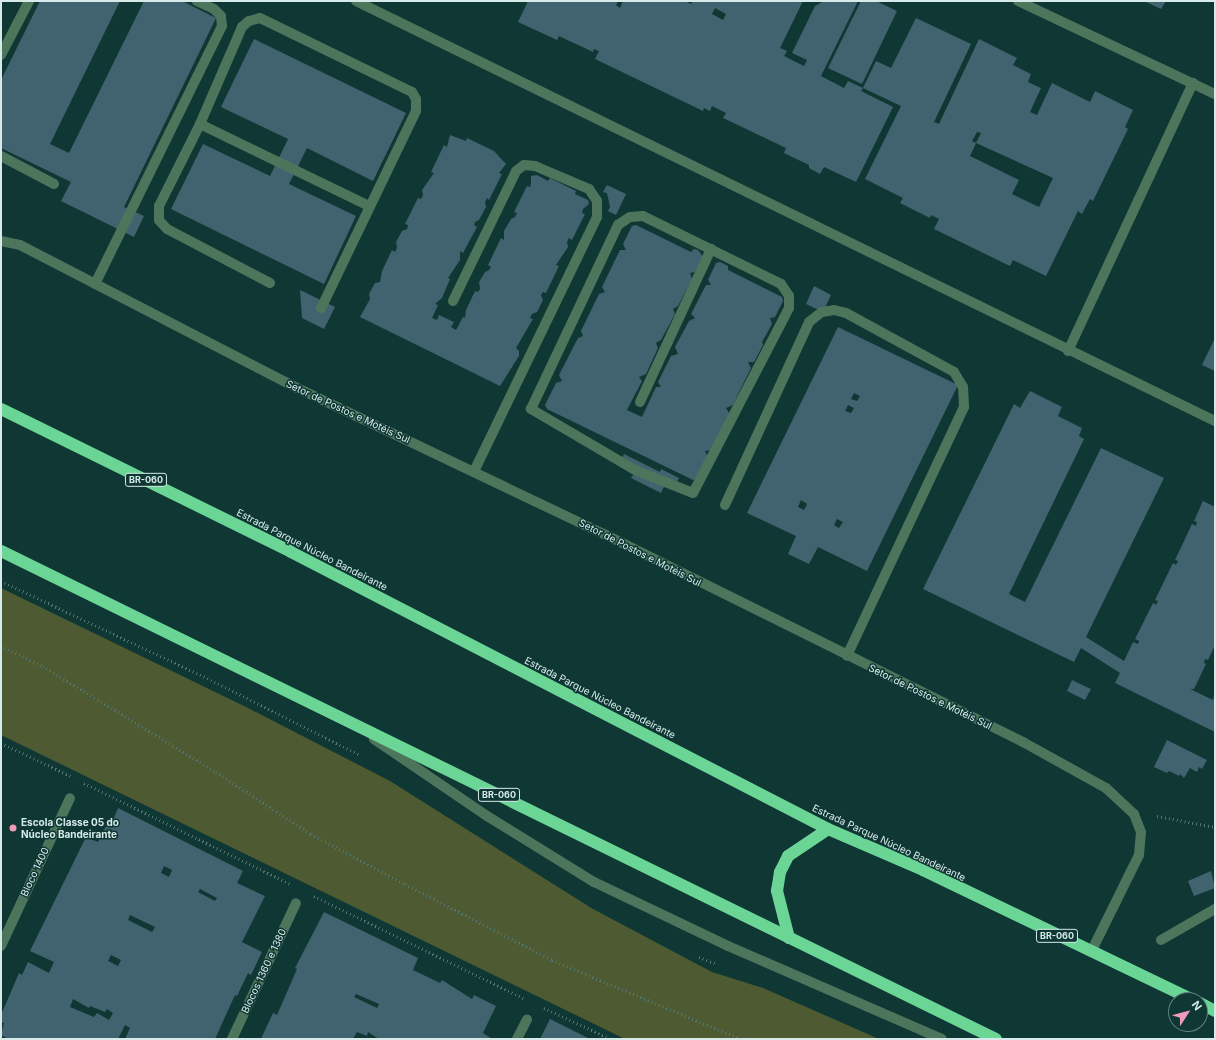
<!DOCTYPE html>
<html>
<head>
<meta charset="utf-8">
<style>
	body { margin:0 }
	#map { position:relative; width:1216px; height:1040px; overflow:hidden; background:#0f3734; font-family:Inter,sans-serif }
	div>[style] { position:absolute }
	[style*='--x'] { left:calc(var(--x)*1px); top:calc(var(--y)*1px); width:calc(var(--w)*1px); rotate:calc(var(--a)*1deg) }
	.green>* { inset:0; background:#4e5a31 }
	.building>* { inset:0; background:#41636f }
	.path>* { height:2.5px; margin-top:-1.25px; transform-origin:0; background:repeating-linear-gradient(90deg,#557774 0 1px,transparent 0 4px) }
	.minor>* { height:10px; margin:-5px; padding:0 5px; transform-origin:5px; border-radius:5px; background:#4d755c }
	.highway>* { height:12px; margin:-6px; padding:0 6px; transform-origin:6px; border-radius:6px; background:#6bd596 }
	.dots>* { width:11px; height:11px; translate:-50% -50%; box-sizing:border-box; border:2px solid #0f3734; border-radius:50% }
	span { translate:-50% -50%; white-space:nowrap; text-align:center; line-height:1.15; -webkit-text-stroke:3px #0f3734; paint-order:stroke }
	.shield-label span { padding:1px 3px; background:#0f3734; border:1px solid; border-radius:3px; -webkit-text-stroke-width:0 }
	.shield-label { font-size:9px; color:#d6ebe9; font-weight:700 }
	.street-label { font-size:10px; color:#d6ebe9 }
	.poi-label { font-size:10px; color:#d6ebe9; font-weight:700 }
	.left { translate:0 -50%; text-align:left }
	.frame { position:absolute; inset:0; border:2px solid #d6ebe9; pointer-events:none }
	.north { position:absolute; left:1168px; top:992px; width:40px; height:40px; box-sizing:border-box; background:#0f3734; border:1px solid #5f7f7c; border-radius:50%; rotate:54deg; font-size:11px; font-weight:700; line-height:16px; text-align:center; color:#d6ebe9 }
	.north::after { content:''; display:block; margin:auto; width:14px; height:18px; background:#ef9ab8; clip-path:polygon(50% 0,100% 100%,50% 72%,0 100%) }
</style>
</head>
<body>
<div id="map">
	<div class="green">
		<div style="clip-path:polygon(1px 588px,246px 707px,390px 781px,593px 909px,712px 972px,763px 988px,879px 1039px,625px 1039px,1px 735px)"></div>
	</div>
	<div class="building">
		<div style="clip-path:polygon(40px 1px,120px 1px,50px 144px,69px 153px,144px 1px,182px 1px,216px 18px,124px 207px,144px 216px,134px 237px,61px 201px,71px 182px,1px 148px,1px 80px)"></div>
		<div style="clip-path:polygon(evenodd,528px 1px,618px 1px,616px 5px,620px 8px,623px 1px,685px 1px,691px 4px,693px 1px,803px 1px,780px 48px,787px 51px,784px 56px,804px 66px,807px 60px,792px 53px,815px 6px,824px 1px,858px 1px,821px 76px,844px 88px,848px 81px,863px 88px,876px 61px,891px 68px,916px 18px,971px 44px,934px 122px,939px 124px,979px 39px,1017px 58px,1013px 65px,1031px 74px,1028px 82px,1041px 88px,1030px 112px,1037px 115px,1052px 83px,1090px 102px,1095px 91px,1133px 110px,1125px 127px,1128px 129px,1093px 201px,1090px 199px,1082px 214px,1078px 211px,1046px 276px,1013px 260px,1010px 266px,934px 229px,939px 219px,931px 215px,930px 218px,900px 203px,903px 198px,865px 179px,901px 106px,863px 88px,861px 91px,893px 107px,856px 182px,824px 167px,820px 174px,809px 168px,809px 165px,784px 153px,786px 148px,723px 118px,726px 113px,712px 106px,710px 111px,704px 108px,703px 111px,595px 59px,599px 51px,594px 49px,593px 52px,559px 36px,557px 40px,518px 22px,528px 1px,715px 8px,726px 14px,723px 20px,712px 14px,715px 8px,528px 1px,977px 132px,981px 133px,976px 143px,1053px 178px,1039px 207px,1012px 194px,1019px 180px,970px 156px,976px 143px,972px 141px,977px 132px)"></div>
		<div style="clip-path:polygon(861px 1px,876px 1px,897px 11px,862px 84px,828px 68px)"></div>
		<div style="clip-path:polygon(1144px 1px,1166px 1px,1161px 9px)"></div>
		<div style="clip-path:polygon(254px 39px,406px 113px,373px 181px,307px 148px,289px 184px,356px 216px,324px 284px,171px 209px,203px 144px,270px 176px,288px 139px,221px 107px)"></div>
		<div style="clip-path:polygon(450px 135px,466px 141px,467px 138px,494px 151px,506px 164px,499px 173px,502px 174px,489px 200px,487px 198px,485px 202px,486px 207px,479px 220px,475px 222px,474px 225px,477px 227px,463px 253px,460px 251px,460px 260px,448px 278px,450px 279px,442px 298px,435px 304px,438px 305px,432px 318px,437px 320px,439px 315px,454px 322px,451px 327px,456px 330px,463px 317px,465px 318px,466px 310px,475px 291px,478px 292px,480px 289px,479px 282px,485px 272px,489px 270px,491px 267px,488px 265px,501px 238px,504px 240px,504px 231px,511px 219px,515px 217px,517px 213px,514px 212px,527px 186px,530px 187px,531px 184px,531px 176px,537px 175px,548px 181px,550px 178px,576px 191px,575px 194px,588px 200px,589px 204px,583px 209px,582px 213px,585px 214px,572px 240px,569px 238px,567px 242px,568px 247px,556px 265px,559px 266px,546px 293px,543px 292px,541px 295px,543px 300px,537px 312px,532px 314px,530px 318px,533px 319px,516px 348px,519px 351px,519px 356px,500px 386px,360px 317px,370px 299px,369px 294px,375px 283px,380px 282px,382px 271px,392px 250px,395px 252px,397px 248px,396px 242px,402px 231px,407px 229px,408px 225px,405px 224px,418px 198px,421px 199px,423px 195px,422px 190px,434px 173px,431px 172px,444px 145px,447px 147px)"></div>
		<div style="clip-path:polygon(607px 185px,626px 194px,616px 215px,608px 211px,610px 207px,607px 193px,603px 192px)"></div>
		<div style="clip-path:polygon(636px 225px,691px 252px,694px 249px,698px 250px,703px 257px,695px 272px,690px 273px,692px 279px,678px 306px,673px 309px,675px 314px,661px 340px,656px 343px,658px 348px,646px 374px,639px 377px,642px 381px,627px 410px,642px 417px,656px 387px,661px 387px,658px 382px,671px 356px,678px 354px,675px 347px,689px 321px,695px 318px,691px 314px,706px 285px,711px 285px,708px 280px,716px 263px,720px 262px,728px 266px,728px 270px,782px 297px,783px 301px,775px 317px,770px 318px,772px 324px,762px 342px,763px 345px,754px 362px,748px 362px,751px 368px,741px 388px,733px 405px,726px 408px,729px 413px,711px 450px,705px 451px,708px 457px,698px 478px,693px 480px,547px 409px,545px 405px,556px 383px,562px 381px,559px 375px,578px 338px,583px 336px,581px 331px,599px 294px,605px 292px,602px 287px,620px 250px,626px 250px,623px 244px,632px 226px)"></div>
		<div style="clip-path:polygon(814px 286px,831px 295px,823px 312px,806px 304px)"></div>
		<div style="clip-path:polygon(300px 290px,335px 307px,324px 329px,302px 318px)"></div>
		<div style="clip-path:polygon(evenodd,838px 327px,958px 385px,867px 571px,818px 547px,809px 564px,788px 554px,796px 536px,747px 513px,838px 327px,854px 393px,860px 396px,857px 401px,851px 399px,854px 393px,838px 327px,848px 405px,854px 408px,851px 413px,845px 411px,848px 405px,838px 327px,801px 500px,807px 504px,804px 510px,798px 507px,801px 500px,838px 327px,837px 519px,843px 522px,839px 528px,834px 525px,837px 519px)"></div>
		<div style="clip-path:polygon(1215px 338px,1215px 371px,1202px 365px)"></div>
		<div style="clip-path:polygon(1030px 391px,1062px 407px,1058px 416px,1082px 428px,1079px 436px,1084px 439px,1009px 594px,1025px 602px,1101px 448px,1164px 478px,1086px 637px,1124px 661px,1133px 642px,1138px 644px,1139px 641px,1135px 639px,1153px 603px,1156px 605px,1158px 601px,1155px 600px,1173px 563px,1176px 565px,1178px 561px,1175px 560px,1192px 524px,1196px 526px,1197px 522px,1194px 521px,1203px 501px,1215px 507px,1215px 645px,1208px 660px,1205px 659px,1204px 663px,1206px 664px,1194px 689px,1190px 689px,1213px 700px,1215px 691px,1215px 732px,1115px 683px,1120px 673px,1081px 648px,1074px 662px,923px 589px,1014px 404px,1020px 408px)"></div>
		<div style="clip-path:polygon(624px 454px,660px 472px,661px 469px,679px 478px,677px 482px,668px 478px,661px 493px,631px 478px,634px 474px,618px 466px)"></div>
		<div style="clip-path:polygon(1072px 680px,1091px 689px,1085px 700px,1067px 691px)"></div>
		<div style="clip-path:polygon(1167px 740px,1207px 760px,1202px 769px,1199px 767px,1197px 772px,1190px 768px,1184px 778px,1180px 774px,1179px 776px,1169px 771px,1167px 773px,1154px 767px)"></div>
		<div style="clip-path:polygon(evenodd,118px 808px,243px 871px,237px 883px,265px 896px,242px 942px,262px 952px,251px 975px,248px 973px,237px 996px,235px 995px,215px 1039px,125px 1039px,130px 1028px,125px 1025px,118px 1039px,8px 1039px,1px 1035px,4px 1023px,1px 1022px,1px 1015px,19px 973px,22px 975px,28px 962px,49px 973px,54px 962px,30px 951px,86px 837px,98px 842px,109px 820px,111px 817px,114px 818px,118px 808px,164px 866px,172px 870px,169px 877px,161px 873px,164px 866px,118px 808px,200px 889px,217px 898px,215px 901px,198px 892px,200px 889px,118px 808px,130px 915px,155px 927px,152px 932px,128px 920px,130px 915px,118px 808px,111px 955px,121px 960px,118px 966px,108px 961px,111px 955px,118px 808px,73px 999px,89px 1008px,90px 1006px,105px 1012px,107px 1009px,113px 1013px,109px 1020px,97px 1013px,94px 1017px,70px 1007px,73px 999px)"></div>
		<div style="clip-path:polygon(1211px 871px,1215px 888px,1194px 896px,1188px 881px)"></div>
		<div style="clip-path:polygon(evenodd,324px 912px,418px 958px,413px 970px,440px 983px,442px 980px,472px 999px,474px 995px,496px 1006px,483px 1033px,492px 1039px,379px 1039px,368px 1032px,367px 1036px,357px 1032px,353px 1039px,261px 1039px,273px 1013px,277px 1015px,297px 969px,295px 968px,324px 912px,356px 994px,379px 1004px,377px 1008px,354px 997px,356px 994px)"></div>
		<div style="clip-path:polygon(550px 1019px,590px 1039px,540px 1039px)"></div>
	</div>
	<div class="path">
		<div style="--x:1;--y:581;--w:232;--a:25.2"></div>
		<div style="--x:211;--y:680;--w:167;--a:26.7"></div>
		<div style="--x:1;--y:646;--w:47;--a:25.5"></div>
		<div style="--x:43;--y:666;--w:203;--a:31.5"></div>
		<div style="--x:216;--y:772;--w:113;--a:33.1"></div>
		<div style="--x:311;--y:834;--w:106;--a:28"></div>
		<div style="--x:405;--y:884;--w:165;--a:27.3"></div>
		<div style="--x:552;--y:960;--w:205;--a:22.7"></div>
		<div style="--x:1;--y:743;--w:80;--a:25.3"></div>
		<div style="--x:84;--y:783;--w:229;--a:26.1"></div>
		<div style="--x:1157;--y:816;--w:59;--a:10.7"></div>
		<div style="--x:314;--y:896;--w:235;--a:26"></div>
		<div style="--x:699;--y:957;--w:19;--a:21"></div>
		<div style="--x:544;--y:1008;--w:74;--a:24.8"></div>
	</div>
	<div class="minor">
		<div style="--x:356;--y:1;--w:956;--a:26.06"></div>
		<div style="--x:1018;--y:1;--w:218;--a:25.3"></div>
		<div style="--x:1;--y:55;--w:61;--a:-62.6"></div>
		<div style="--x:200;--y:124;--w:188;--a:25.9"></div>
		<div style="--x:1;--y:156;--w:60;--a:27.8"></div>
		<div style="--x:643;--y:216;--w:154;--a:26.2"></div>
		<div style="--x:781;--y:284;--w:14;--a:56"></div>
		<div style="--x:789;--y:296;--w:12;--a:90"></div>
		<div style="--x:789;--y:308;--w:208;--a:117.4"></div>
		<div style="--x:693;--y:493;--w:62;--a:-158.4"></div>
		<div style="--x:635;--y:470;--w:121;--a:-149.6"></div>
		<div style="--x:531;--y:409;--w:204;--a:-64.7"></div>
		<div style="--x:618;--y:225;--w:14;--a:-34"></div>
		<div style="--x:630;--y:217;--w:13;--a:-4"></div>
		<div style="--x:1;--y:241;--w:19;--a:12"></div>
		<div style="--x:20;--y:245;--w:303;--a:27.3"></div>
		<div style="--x:289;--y:384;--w:351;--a:25.5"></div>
		<div style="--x:606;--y:535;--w:466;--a:26.4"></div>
		<div style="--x:1023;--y:742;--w:95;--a:29"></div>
		<div style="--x:1106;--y:788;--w:38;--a:43"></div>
		<div style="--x:1134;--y:814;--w:19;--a:69"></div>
		<div style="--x:1141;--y:832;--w:23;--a:95"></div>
		<div style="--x:1139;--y:855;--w:108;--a:116.3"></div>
		<div style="--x:270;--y:283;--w:116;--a:-152.3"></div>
		<div style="--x:167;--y:229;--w:12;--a:-132"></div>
		<div style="--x:159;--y:220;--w:14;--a:-90"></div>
		<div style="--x:159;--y:206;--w:92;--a:-63.4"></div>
		<div style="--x:200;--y:124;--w:106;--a:-66.6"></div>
		<div style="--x:242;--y:27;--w:9;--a:-41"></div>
		<div style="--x:249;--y:21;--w:11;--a:-15"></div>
		<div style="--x:260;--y:18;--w:169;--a:26"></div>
		<div style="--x:412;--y:92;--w:8;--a:60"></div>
		<div style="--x:416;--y:99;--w:12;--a:90"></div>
		<div style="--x:416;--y:111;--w:219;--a:115.7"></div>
		<div style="--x:95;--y:284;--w:288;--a:-63.8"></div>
		<div style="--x:222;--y:26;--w:10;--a:-96"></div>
		<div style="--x:221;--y:16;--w:10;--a:-135"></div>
		<div style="--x:214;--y:9;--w:19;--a:-155"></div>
		<div style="--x:453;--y:301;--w:144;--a:-64.1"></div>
		<div style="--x:516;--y:171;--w:10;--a:-37"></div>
		<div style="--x:524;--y:165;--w:11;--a:5"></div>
		<div style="--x:535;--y:166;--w:59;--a:23.1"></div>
		<div style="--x:589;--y:189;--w:14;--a:56"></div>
		<div style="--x:597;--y:201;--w:16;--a:90"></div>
		<div style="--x:597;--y:217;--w:283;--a:115.8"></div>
		<div style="--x:1068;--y:351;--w:296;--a:-65"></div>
		<div style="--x:640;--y:402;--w:169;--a:-65.1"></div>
		<div style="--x:725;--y:505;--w:201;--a:-65.3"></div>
		<div style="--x:809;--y:322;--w:16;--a:-38"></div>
		<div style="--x:822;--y:312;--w:12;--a:-9"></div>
		<div style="--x:834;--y:310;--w:12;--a:14"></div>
		<div style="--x:846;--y:313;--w:123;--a:28.6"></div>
		<div style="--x:954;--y:372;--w:17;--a:59"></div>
		<div style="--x:963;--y:387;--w:20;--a:87"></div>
		<div style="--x:964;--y:407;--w:275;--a:115.2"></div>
		<div style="--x:374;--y:739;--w:137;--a:34.3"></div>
		<div style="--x:487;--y:816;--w:126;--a:31.7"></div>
		<div style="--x:594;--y:882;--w:148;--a:25.5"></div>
		<div style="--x:728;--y:946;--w:233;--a:23.5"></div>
		<div style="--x:1161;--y:940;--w:62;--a:-29.9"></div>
		<div style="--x:1;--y:946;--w:163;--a:-65"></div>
		<div style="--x:232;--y:1039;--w:150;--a:-64.8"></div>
		<div style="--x:517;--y:1039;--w:22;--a:-63"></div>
	</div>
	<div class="highway">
		<div style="--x:1;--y:409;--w:323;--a:26.2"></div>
		<div style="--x:291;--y:552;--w:604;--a:27.29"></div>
		<div style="--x:828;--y:829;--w:103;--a:23.3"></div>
		<div style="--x:923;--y:870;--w:300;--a:25.7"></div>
		<div style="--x:1;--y:551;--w:1108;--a:26.13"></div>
		<div style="--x:789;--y:938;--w:49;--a:-104.3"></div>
		<div style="--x:777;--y:891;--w:19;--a:-81"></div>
		<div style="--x:780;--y:872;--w:18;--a:-63"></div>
		<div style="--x:788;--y:856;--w:48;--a:-34"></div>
		<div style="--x:1200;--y:1003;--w:17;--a:28"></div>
	</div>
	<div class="dots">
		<div style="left:13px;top:828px;background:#ef9ab8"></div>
	</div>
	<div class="shield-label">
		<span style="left:146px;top:480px">BR-060</span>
		<span style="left:499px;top:795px">BR-060</span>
		<span style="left:1057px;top:936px">BR-060</span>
	</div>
	<div class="street-label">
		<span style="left:348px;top:412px;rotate:25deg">Setor de Postos e Motéis Sul</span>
		<span style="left:312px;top:550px;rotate:27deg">Estrada Parque Núcleo Bandeirante</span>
		<span style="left:640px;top:553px;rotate:27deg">Setor de Postos e Motéis Sul</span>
		<span style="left:930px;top:697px;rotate:26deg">Setor de Postos e Motéis Sul</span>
		<span style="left:600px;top:698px;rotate:27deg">Estrada Parque Núcleo Bandeirante</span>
		<span style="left:889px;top:843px;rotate:25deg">Estrada Parque Núcleo Bandeirante</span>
		<span style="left:35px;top:872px;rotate:-65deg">Bloco 1400</span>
		<span style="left:264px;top:971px;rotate:-65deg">Blocos 1360 e 1380</span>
	</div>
	<div class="poi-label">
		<span class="left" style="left:21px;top:828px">Escola Classe 05 do<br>Núcleo Bandeirante</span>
	</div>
	<div class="frame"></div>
	<div class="north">N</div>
</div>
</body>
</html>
